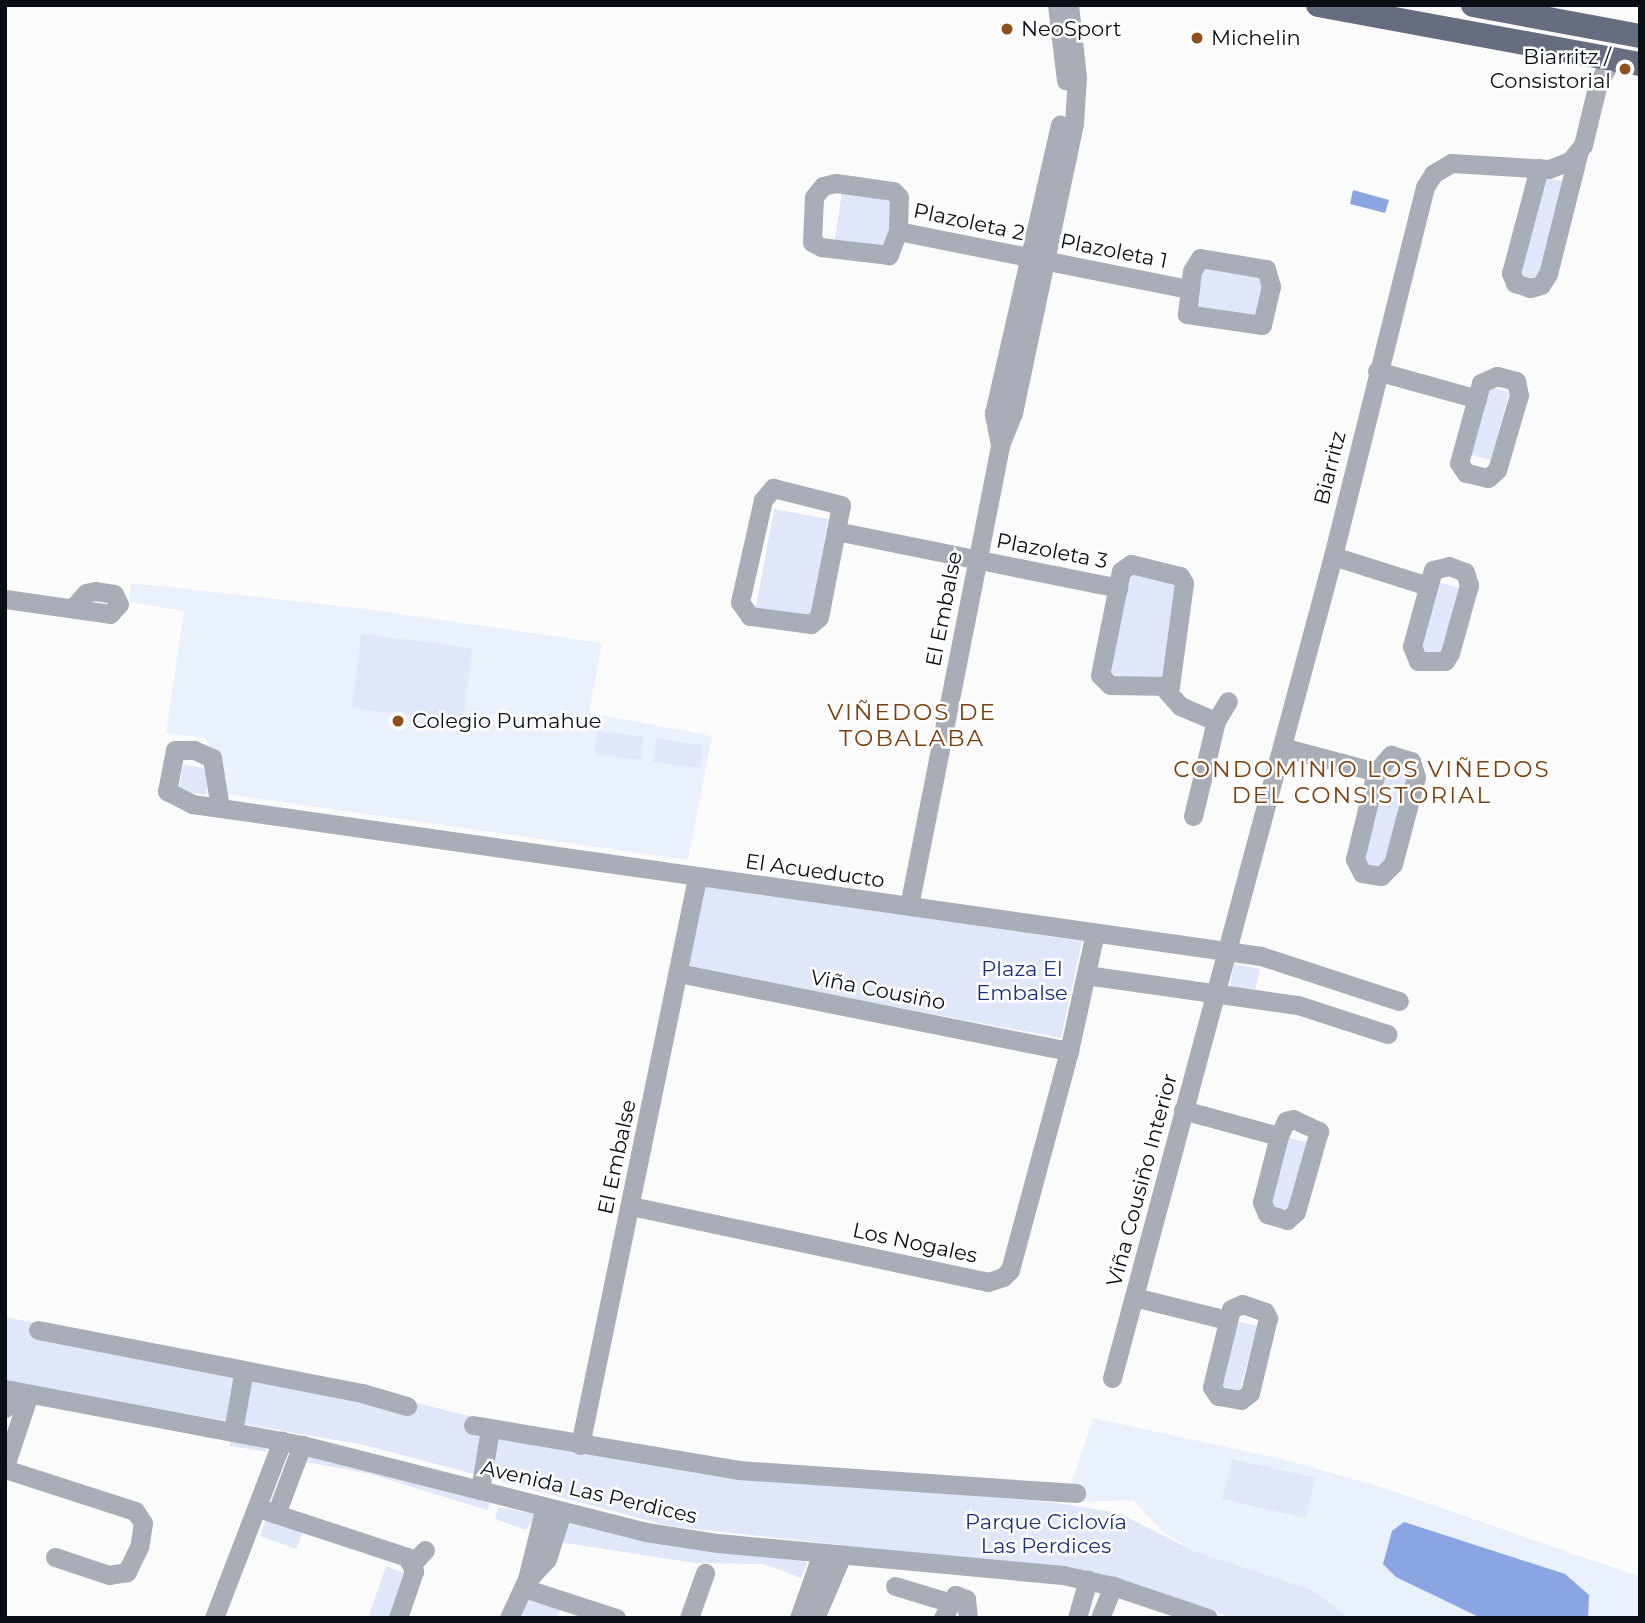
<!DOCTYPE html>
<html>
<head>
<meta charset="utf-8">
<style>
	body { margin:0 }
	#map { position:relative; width:1645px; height:1623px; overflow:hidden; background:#fbfbfb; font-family:Montserrat,sans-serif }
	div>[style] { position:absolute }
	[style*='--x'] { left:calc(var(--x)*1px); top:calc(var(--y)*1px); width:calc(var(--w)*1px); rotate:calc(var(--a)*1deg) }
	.built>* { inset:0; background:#eaf0fc }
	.green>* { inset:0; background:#dfe7f8 }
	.water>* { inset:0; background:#89a5e2 }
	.minor>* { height:19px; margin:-9.5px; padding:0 9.5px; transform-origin:9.5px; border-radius:9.5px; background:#a8adb7 }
	.major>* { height:24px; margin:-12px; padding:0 12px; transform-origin:12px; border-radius:12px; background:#656d7f }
	.dots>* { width:19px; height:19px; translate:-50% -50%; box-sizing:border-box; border:4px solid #fff; border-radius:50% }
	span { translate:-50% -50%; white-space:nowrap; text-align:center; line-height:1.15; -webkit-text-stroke:5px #fff; paint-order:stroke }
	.poi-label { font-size:21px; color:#0a0e15 }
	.left { translate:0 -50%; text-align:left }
	.right { translate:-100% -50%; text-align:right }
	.street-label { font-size:21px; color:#0a0e15 }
	.park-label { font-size:21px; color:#193279 }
	.neighbourhood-label { font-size:23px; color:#7a400c; letter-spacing:2px }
	.frame { position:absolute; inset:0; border:7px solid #0a0e15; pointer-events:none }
</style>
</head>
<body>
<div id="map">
	<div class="built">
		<div style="clip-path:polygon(131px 583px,366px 609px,602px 643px,589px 713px,712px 736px,688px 860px,226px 794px,227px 779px,205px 738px,166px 733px,184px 611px,129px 602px)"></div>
		<div style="clip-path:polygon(1093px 1418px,1286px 1460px,1381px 1487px,1640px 1577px,1640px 1618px,1344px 1617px,1312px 1590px,1194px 1551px,1162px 1531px,1133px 1500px,1079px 1502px,1072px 1482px)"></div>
	</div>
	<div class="green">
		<div style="clip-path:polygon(1544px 177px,1564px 182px,1538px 280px,1519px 275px)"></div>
		<div style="clip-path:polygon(842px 192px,898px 201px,890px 254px,834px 245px)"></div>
		<div style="clip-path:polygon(1199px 267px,1269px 277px,1262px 323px,1192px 312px)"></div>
		<div style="clip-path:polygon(1489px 387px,1509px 392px,1491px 460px,1471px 455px)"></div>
		<div style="clip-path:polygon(774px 509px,828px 519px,809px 627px,754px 618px)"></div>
		<div style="clip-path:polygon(1126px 571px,1186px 581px,1170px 684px,1109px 674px)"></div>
		<div style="clip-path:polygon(1439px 582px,1459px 588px,1441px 656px,1421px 651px)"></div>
		<div style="clip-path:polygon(361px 634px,472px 648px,463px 722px,352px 708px)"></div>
		<div style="clip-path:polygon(597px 731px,644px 737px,641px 760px,595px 754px)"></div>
		<div style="clip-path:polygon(656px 739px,703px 745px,700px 768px,653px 762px)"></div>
		<div style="clip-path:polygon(183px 765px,210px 769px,206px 795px,179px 791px)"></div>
		<div style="clip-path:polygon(1388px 767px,1408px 773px,1383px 869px,1362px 864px)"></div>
		<div style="clip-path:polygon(704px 886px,1082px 941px,1061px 1038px,689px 968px)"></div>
		<div style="clip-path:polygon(1234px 964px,1260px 969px,1255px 991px,1230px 986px)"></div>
		<div style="clip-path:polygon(1287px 1137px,1308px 1143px,1290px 1211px,1270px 1206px)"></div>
		<div style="clip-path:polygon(5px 1317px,334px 1382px,618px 1454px,738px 1476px,1050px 1502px,1119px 1513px,1194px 1551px,1312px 1590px,1349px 1618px,1232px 1618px,1143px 1587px,1042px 1567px,669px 1526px,364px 1445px,5px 1382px)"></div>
		<div style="clip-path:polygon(1236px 1321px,1257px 1326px,1239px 1394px,1219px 1389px)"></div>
		<div style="clip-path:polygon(231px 1440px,263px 1447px,268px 1452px,230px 1446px)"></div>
		<div style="clip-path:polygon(302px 1454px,343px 1460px,490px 1503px,487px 1510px,370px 1474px,300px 1461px)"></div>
		<div style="clip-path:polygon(1232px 1459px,1315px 1478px,1306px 1518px,1222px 1499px)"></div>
		<div style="clip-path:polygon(499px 1507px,534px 1514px,533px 1521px,526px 1530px,495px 1519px)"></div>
		<div style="clip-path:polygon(266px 1519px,303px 1532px,296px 1549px,260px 1536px)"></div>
		<div style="clip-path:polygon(566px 1522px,677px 1546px,804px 1559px,807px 1563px,801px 1578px,764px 1564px,695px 1563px,559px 1542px)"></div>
		<div style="clip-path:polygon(386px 1566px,407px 1574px,392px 1618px,368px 1618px)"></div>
		<div style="clip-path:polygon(527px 1595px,561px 1608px,557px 1618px,519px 1615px)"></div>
	</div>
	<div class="water">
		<div style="clip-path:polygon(1353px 190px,1389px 200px,1385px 213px,1350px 204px)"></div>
		<div style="clip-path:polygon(1404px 1522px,1565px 1574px,1589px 1595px,1588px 1618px,1481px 1618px,1396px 1577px,1383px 1564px,1392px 1531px)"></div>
	</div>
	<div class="minor">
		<div style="--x:1057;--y:5;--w:76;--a:83.2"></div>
		<div style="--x:1539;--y:168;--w:109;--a:104.9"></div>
		<div style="--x:1511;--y:273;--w:11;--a:68"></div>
		<div style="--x:1515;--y:283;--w:16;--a:18"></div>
		<div style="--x:1530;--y:288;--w:11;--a:-15"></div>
		<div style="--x:1541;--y:285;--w:13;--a:-58"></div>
		<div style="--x:1548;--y:274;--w:127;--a:-75.9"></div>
		<div style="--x:836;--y:183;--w:58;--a:8"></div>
		<div style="--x:893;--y:191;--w:8;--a:45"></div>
		<div style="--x:899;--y:197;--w:34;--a:92"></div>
		<div style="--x:898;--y:231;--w:26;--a:111"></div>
		<div style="--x:889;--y:255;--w:68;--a:-173.3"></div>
		<div style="--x:821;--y:247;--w:10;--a:-151"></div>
		<div style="--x:812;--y:242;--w:45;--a:-87.5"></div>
		<div style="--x:814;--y:197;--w:14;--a:-51"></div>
		<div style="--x:823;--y:186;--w:13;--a:-13"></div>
		<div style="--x:898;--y:231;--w:296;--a:11.3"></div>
		<div style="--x:1200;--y:258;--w:67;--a:9.5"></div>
		<div style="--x:1266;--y:269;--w:18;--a:74"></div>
		<div style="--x:1271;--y:286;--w:40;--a:103"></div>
		<div style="--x:1262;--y:325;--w:76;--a:-171.7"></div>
		<div style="--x:1187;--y:314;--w:43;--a:-83.4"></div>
		<div style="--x:1192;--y:271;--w:15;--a:-58"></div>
		<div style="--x:1377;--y:371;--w:104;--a:15.6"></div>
		<div style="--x:1497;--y:376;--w:20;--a:15"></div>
		<div style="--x:1516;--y:381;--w:14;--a:78"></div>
		<div style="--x:1519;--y:395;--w:78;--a:106.3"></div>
		<div style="--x:1497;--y:470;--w:12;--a:138"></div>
		<div style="--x:1488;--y:478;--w:23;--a:-167"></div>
		<div style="--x:1466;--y:473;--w:12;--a:-125"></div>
		<div style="--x:1459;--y:463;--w:83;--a:-74.6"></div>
		<div style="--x:1481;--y:383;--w:17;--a:-24"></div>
		<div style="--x:1000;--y:445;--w:33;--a:-101"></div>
		<div style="--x:994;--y:413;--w:296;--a:-77.1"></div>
		<div style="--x:773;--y:488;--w:70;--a:14"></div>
		<div style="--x:841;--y:505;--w:114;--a:101.1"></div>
		<div style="--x:819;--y:617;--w:11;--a:139"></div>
		<div style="--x:811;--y:624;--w:62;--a:-172.5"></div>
		<div style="--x:750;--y:616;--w:17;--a:-126"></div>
		<div style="--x:740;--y:602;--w:105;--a:-77.3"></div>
		<div style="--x:763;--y:500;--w:16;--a:-50"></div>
		<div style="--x:836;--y:531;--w:288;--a:11.4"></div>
		<div style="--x:1333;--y:556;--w:100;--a:17.5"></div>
		<div style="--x:1131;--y:564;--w:50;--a:13.8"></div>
		<div style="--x:1180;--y:576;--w:8;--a:60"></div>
		<div style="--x:1184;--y:583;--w:104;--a:97.7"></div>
		<div style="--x:1170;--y:686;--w:60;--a:-179"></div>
		<div style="--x:1110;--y:685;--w:14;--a:-135"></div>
		<div style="--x:1100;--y:675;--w:106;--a:-78.6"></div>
		<div style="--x:1121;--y:571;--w:12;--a:-35"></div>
		<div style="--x:1449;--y:566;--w:17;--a:21"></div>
		<div style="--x:1465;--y:572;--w:14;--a:73"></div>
		<div style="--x:1469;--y:585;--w:71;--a:105.6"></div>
		<div style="--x:1450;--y:653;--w:9;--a:122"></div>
		<div style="--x:1445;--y:661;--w:27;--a:180"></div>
		<div style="--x:1418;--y:661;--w:16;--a:-112"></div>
		<div style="--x:1412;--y:646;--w:79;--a:-74.6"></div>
		<div style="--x:1433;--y:570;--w:16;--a:-14"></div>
		<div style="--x:5;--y:599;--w:106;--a:8.1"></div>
		<div style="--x:110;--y:614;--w:13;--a:-48"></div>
		<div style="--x:119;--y:604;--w:11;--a:-117"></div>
		<div style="--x:114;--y:594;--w:19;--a:-171"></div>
		<div style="--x:95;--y:591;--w:9;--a:167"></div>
		<div style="--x:86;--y:593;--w:20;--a:131"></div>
		<div style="--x:1164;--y:688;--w:24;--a:48"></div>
		<div style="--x:1180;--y:706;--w:39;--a:23"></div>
		<div style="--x:1282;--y:747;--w:97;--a:14.9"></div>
		<div style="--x:1391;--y:755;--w:21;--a:17"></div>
		<div style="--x:1411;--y:761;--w:17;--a:73"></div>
		<div style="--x:1416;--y:777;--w:90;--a:104.8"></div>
		<div style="--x:1393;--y:864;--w:17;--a:135"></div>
		<div style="--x:1381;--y:876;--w:19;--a:-171"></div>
		<div style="--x:1362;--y:873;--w:16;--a:-117"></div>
		<div style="--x:1355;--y:859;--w:89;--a:-76.4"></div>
		<div style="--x:1376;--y:772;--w:23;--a:-49"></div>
		<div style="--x:220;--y:807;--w:50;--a:-99.3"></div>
		<div style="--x:212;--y:758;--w:20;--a:-156"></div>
		<div style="--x:194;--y:750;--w:19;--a:180"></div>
		<div style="--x:175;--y:750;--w:42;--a:101"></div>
		<div style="--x:167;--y:791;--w:28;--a:27"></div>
		<div style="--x:192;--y:804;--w:1080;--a:8.09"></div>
		<div style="--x:1261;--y:956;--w:145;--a:18.1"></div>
		<div style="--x:1193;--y:816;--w:98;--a:-76.4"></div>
		<div style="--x:1216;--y:721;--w:23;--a:-59"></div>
		<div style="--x:909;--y:906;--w:470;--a:-78.8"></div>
		<div style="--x:1000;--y:445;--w:35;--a:-68"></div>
		<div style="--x:1013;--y:413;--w:296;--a:-78.1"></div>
		<div style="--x:1074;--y:123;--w:46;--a:-86.3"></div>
		<div style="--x:1077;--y:77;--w:72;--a:-96.3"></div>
		<div style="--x:678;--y:973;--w:399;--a:11.3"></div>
		<div style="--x:1086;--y:975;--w:214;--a:8.1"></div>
		<div style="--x:1298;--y:1005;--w:94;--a:18"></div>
		<div style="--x:1183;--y:1110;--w:99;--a:15.2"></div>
		<div style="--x:1293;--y:1119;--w:29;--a:25"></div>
		<div style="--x:1319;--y:1131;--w:84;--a:105.9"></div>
		<div style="--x:1296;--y:1212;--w:12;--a:138"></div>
		<div style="--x:1287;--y:1220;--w:21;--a:-163"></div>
		<div style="--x:1267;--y:1214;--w:13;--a:-113"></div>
		<div style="--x:1262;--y:1202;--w:68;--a:-75.6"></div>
		<div style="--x:1279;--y:1136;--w:17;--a:-65"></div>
		<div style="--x:1286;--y:1121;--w:7;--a:-16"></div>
		<div style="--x:631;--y:1206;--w:365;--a:12"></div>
		<div style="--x:988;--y:1282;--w:16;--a:-18"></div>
		<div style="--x:1003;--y:1277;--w:10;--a:-45"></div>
		<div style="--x:1010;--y:1270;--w:227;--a:-74.9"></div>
		<div style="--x:1069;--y:1051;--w:121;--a:-77.6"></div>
		<div style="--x:1134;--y:1297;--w:96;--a:13.9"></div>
		<div style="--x:1242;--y:1304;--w:24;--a:19"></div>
		<div style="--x:1265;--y:1312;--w:7;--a:63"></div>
		<div style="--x:1268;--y:1318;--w:77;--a:103.5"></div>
		<div style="--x:1250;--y:1393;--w:11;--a:142"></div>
		<div style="--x:1241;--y:1400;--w:23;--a:-170"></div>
		<div style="--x:1218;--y:1396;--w:11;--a:-124"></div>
		<div style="--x:1212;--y:1387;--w:80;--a:-76.3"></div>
		<div style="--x:1231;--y:1309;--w:12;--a:-24"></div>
		<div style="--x:38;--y:1330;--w:330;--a:11"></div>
		<div style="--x:362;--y:1393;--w:47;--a:16.1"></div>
		<div style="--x:1112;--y:1378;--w:851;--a:-74.95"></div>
		<div style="--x:1333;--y:556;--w:380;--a:-76"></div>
		<div style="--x:1425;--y:187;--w:15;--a:-58"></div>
		<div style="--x:1433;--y:174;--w:21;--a:-31"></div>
		<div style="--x:1451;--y:163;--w:98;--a:3.5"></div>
		<div style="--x:1549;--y:169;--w:22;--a:-21"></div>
		<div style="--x:1570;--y:161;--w:21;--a:-51"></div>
		<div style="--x:1583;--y:145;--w:64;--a:-76.4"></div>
		<div style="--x:1598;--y:83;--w:28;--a:-60"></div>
		<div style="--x:5;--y:1389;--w:302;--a:10.7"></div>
		<div style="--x:302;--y:1445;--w:355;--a:14.2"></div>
		<div style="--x:646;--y:1532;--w:73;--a:8.7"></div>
		<div style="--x:718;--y:1543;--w:346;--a:5.3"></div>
		<div style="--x:1063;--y:1575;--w:51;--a:12.4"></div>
		<div style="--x:1113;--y:1586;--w:100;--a:18.6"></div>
		<div style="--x:5;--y:1408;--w:19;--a:-72"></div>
		<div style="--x:473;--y:1425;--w:269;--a:9.6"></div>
		<div style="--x:738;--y:1470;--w:339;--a:3.9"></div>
		<div style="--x:233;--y:1431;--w:62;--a:-79.8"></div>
		<div style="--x:580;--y:1445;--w:579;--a:-78.34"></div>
		<div style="--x:5;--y:1466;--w:76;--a:-71.6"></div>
		<div style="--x:5;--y:1469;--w:137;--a:17.9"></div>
		<div style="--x:135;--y:1511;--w:14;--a:56"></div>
		<div style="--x:143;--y:1523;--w:24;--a:99"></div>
		<div style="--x:139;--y:1547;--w:28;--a:116"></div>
		<div style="--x:127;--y:1572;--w:18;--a:171"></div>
		<div style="--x:109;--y:1575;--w:57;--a:-161.6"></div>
		<div style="--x:480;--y:1490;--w:62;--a:-80.7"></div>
		<div style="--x:258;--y:1508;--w:157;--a:18.2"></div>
		<div style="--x:407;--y:1557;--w:16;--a:63"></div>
		<div style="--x:414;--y:1571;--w:50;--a:108.8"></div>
		<div style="--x:276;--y:1514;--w:74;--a:-69.4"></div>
		<div style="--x:412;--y:1564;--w:19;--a:-47"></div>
		<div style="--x:531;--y:1576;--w:23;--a:-47"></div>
		<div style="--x:547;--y:1559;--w:49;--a:-72.3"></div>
		<div style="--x:895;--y:1586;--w:55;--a:16.8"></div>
		<div style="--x:524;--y:1588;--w:97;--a:18.1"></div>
		<div style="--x:214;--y:1618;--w:190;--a:-69"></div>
		<div style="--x:509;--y:1618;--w:43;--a:-65.2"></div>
		<div style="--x:527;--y:1579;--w:74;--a:-76"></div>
		<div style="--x:689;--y:1618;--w:48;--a:-70.4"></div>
		<div style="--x:799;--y:1618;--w:69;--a:-70.5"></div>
		<div style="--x:815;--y:1618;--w:69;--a:-66.8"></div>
		<div style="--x:943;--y:1618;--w:26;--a:-62"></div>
		<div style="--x:955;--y:1595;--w:12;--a:20"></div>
		<div style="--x:966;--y:1599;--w:19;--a:84"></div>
		<div style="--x:1077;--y:1618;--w:40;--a:-74"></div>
		<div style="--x:1100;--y:1618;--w:35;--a:-68"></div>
	</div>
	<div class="major">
		<div style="--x:1318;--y:5;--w:327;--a:10.4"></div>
		<div style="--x:1473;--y:5;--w:170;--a:10.5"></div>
	</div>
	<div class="dots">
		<div style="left:1007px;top:29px;background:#904f1a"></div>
		<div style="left:1197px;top:38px;background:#904f1a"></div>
		<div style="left:1625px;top:69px;background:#904f1a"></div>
		<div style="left:398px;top:721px;background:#904f1a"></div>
	</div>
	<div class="poi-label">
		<span class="left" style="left:1021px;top:29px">NeoSport</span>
		<span class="left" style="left:1211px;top:38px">Michelin</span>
		<span class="right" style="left:1611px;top:69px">Biarritz /<br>Consistorial</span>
		<span class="left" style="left:412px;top:721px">Colegio Pumahue</span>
	</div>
	<div class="street-label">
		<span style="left:969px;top:222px;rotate:12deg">Plazoleta 2</span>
		<span style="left:1114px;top:251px;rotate:11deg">Plazoleta 1</span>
		<span style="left:1330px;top:468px;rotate:-76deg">Biarritz</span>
		<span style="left:1052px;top:551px;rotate:11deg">Plazoleta 3</span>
		<span style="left:944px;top:609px;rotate:-79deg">El Embalse</span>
		<span style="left:815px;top:871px;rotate:8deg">El Acueducto</span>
		<span style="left:878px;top:990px;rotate:11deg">Viña Cousiño</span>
		<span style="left:617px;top:1157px;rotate:-78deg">El Embalse</span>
		<span style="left:1142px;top:1180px;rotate:-75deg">Viña Cousiño Interior</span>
		<span style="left:915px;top:1243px;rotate:12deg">Los Nogales</span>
		<span style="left:589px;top:1492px;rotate:13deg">Avenida Las Perdices</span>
	</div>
	<div class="park-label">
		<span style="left:1022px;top:981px">Plaza El<br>Embalse</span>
		<span style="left:1046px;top:1534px">Parque Ciclovía<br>Las Perdices</span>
	</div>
	<div class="neighbourhood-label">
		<span style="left:912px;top:725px">VIÑEDOS DE<br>TOBALABA</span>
		<span style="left:1362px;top:782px">CONDOMINIO LOS VIÑEDOS<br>DEL CONSISTORIAL</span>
	</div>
	<div class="frame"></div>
</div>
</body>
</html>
